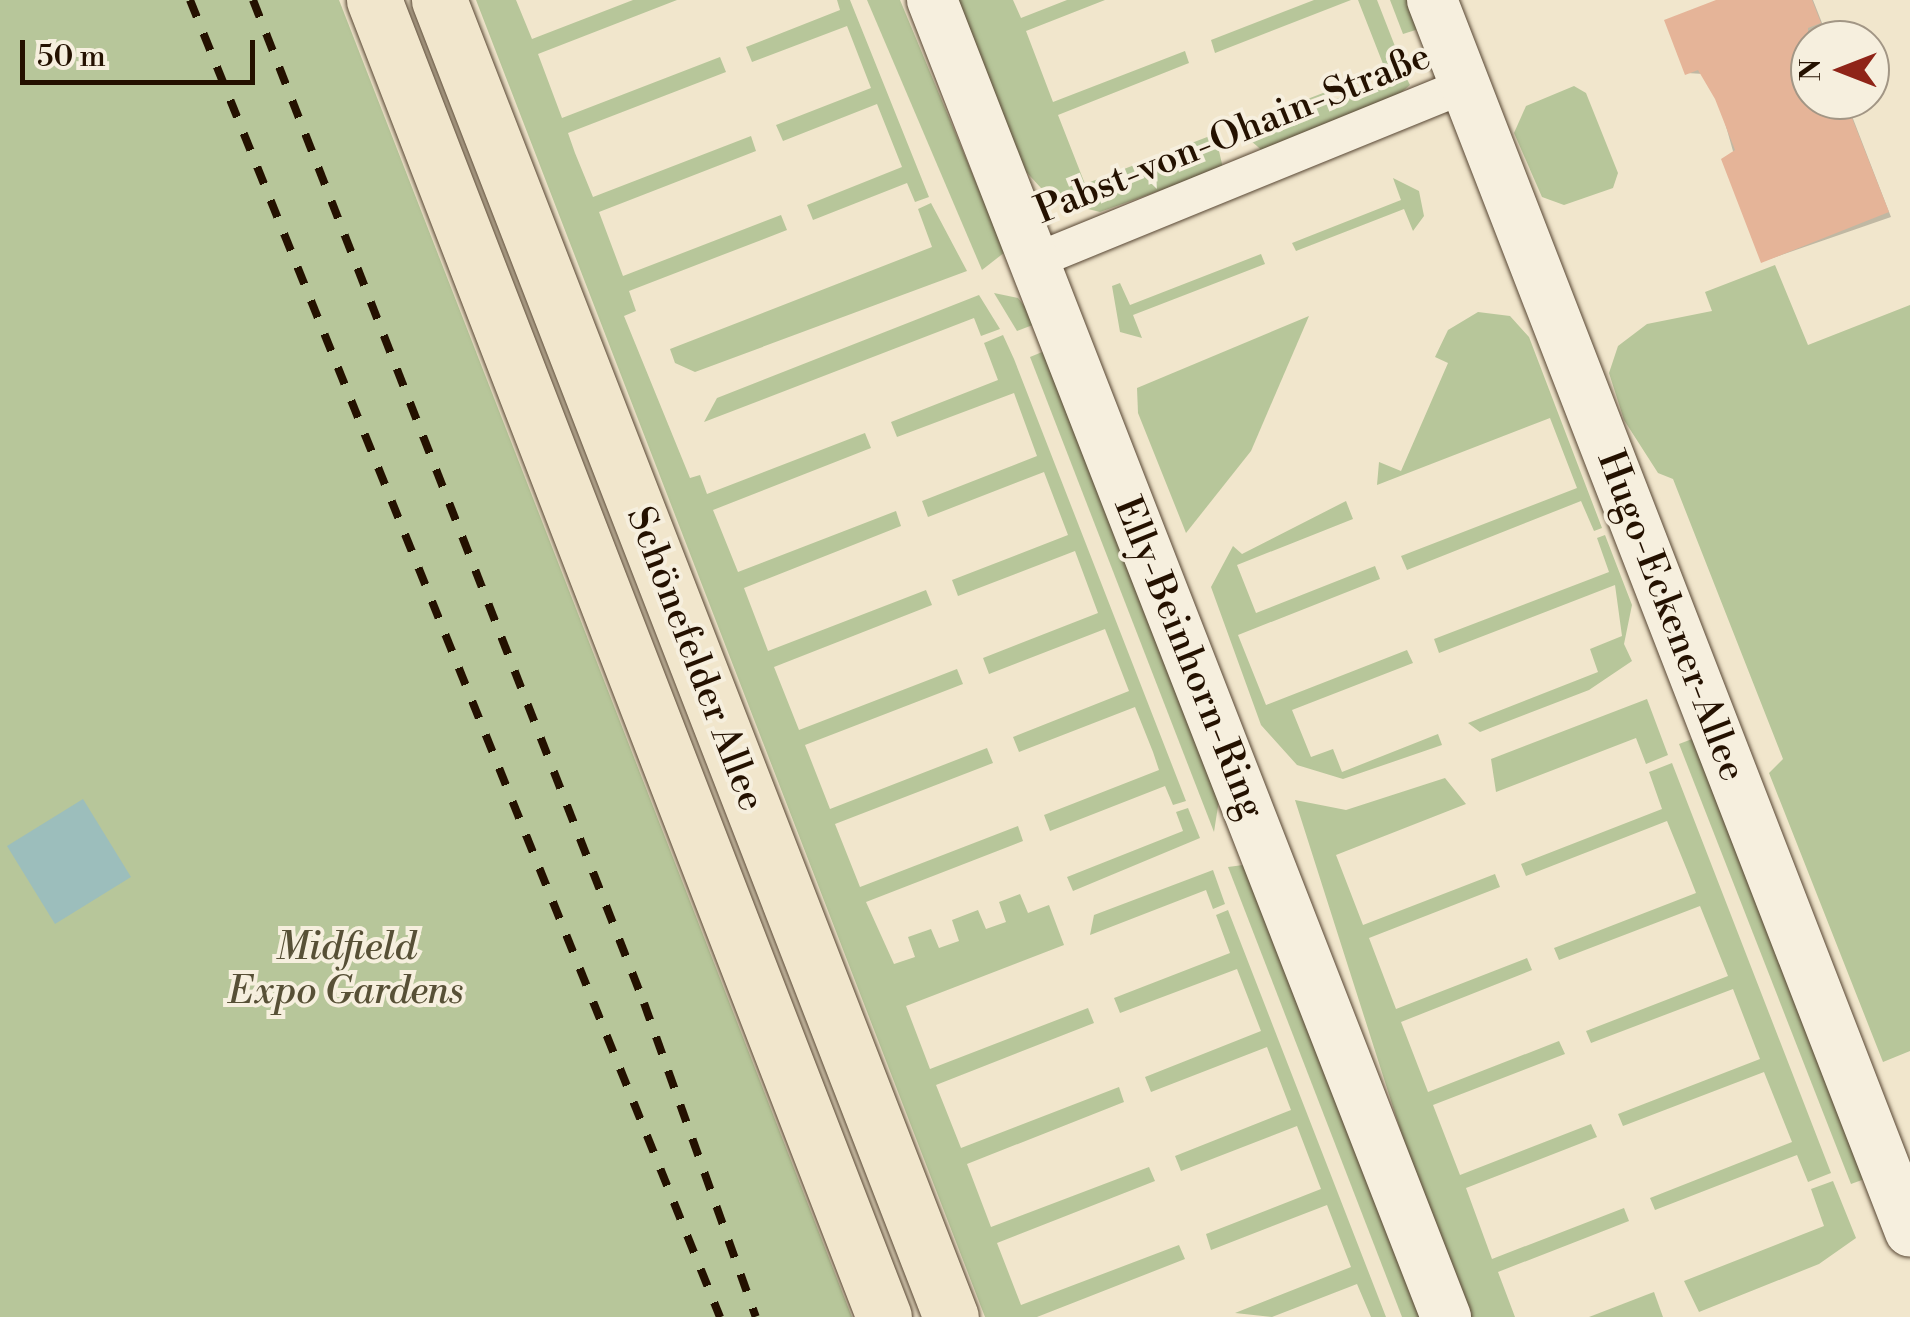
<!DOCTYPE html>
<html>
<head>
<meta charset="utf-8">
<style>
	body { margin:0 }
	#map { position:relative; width:1910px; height:1317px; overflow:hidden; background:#f1e6cc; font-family:"Libre Bodoni",serif }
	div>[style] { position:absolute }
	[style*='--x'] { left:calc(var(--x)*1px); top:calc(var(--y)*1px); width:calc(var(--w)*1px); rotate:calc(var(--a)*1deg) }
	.green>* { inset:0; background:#b7c69a }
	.water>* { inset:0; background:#9cbebc }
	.shadow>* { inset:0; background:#0003 }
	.building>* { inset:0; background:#e5b498 }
	.roads { filter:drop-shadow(0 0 2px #574633) drop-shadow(0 0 2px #574633) }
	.street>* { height:35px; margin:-17.5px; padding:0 17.5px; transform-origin:17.5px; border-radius:17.5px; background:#f6efde }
	.secondary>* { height:50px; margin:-25px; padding:0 25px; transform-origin:25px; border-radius:25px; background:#f6efde }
	.highway>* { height:55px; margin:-27.5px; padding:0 27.5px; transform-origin:27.5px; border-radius:27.5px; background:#f1e6cc }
	.rail>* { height:8px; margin-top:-4px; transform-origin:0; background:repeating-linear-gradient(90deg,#241100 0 18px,transparent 0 36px) }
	span { translate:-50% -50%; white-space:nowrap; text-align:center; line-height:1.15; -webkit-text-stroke:8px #f6efde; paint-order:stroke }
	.street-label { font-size:38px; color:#241100 }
	.park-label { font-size:38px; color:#575036; font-style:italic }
	.north { position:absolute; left:1790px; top:20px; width:100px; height:100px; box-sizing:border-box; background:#f6efde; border:2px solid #a29685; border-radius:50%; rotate:270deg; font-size:28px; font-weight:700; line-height:40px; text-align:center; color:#241100 }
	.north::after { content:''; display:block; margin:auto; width:35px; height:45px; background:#8f2418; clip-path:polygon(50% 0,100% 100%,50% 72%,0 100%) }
	.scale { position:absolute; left:20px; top:40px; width:235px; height:45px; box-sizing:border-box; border:5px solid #241100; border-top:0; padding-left:12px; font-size:30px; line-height:35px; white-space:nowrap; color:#241100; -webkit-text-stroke:8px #f6efde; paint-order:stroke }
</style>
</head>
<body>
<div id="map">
	<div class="green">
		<div style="clip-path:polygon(0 0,339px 0,852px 1317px,0 1317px)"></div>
		<div style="clip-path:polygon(476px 0,516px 0,532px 39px,633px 0,677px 0,538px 54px,562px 118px,720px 57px,726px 72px,568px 133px,575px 153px,593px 197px,751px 136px,756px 151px,599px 212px,623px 276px,781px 215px,787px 230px,629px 291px,636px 311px,624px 316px,690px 478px,700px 475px,707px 494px,865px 433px,871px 448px,713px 510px,738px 572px,896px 511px,901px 526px,744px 588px,768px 651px,926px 590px,932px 605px,774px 667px,799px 730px,957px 669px,963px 684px,805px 745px,830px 809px,987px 748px,993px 763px,835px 824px,860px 887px,1018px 826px,1023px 841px,866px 902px,894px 964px,915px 957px,908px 937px,931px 929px,939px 948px,959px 941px,952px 920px,978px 910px,986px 929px,1006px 922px,999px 902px,1020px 894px,1028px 913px,1049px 905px,1064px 945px,906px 1006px,930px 1069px,1088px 1008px,1094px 1023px,936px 1085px,961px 1148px,1119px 1087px,1124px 1102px,967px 1164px,991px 1227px,1149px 1167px,1155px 1181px,997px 1243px,1021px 1305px,1179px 1245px,1185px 1259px,1037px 1317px,985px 1317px)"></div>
		<div style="clip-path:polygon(837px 0,850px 0,929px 197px,915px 202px,907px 183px,813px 220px,807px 205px,902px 167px,877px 104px,783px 141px,776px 125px,871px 88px,847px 26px,752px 62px,746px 47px,840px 10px)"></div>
		<div style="clip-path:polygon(867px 0,900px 0,1005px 252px,982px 270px)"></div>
		<div style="clip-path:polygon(952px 0,1013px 0,1021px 18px,1067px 0,1105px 0,1026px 31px,1053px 102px,1185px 51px,1189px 63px,1058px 115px,1085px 184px,1215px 134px,1223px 168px,1100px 212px,1052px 200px,1019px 164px)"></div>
		<div style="clip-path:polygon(1314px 0,1351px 0,1215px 53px,1211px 40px)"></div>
		<div style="clip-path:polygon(1358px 0,1377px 0,1398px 54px,1386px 59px,1391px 71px,1253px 120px,1385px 69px)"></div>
		<div style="clip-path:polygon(1390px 0,1414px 0,1425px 27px,1403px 34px)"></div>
		<div style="clip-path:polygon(1404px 73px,1410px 85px,1392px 100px,1264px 152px,1251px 141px,1248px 133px)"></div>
		<div style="clip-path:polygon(1574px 86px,1586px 93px,1618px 173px,1613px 188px,1564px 205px,1542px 197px,1514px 133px,1526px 106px)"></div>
		<div style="clip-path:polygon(1393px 178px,1419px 191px,1424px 216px,1413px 231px,1404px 209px,1296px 251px,1292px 243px,1401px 200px)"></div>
		<div style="clip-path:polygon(931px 203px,967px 271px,695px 372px,675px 363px,670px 349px,932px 247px,918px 209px)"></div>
		<div style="clip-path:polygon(1261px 254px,1265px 264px,1133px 315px,1142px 338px,1120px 332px,1112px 286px,1120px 283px,1130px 305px)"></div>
		<div style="clip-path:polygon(1775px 265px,1808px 345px,1910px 305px,1910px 1051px,1883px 1062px,1769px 773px,1783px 759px,1673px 479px,1658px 473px,1624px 420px,1609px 373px,1618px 346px,1647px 324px,1712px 311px,1705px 292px)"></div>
		<div style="clip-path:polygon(994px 293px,1018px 298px,1038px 323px,1017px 331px)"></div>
		<div style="clip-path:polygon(979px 295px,1000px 329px,981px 336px,974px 318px,704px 422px,717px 398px)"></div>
		<div style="clip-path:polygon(1478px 312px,1510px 316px,1529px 337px,1602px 528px,1594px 531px,1581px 501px,1407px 570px,1401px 556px,1577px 488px,1550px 418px,1377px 485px,1379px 462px,1401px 471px,1448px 363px,1435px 357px,1448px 330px)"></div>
		<div style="clip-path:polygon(1309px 316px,1251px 451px,1186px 533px,1138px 413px,1137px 388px)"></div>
		<div style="clip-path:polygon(1003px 335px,1014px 359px,1186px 801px,1173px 805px,1165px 786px,1050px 831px,1044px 815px,1159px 770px,1153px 752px,1135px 707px,1019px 752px,1013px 737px,1129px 691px,1105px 629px,989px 674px,983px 658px,1098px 613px,1075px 551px,958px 596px,952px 580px,1068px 535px,1044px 472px,928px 517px,922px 501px,1037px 456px,1014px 393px,897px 437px,891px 422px,998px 380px,984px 343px)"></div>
		<div style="clip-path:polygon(1052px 348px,1221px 787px,1214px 832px,1030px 357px)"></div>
		<div style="clip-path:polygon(1346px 501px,1353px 519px,1237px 565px,1256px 613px,1375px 566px,1380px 579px,1238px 635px,1266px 705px,1407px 650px,1413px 663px,1292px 710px,1311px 757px,1333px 749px,1342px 772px,1438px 734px,1442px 745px,1343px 779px,1297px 765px,1261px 725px,1211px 587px,1233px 546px,1242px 554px)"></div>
		<div style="clip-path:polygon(1605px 535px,1632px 605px,1624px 644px,1632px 661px,1589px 690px,1480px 732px,1468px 723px,1598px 672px,1590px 649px,1622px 636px,1615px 585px,1439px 653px,1434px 639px,1609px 572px,1597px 538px)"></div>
		<div style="clip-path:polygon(1647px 699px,1668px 755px,1646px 764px,1636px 738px,1496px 792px,1491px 759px)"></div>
		<div style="clip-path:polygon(1700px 736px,1870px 1177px,1851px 1184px,1679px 744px)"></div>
		<div style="clip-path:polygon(1672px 763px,1831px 1173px,1808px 1182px,1797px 1155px,1655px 1210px,1650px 1198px,1792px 1142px,1764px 1072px,1623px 1126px,1618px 1114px,1760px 1059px,1733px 989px,1591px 1043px,1586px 1031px,1728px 976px,1700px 906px,1559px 960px,1554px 948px,1696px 893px,1687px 870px,1667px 821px,1526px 876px,1521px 864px,1662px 809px,1649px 772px)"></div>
		<div style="clip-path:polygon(1445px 778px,1466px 804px,1336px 855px,1363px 925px,1495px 874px,1500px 887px,1369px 938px,1396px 1009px,1527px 958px,1532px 970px,1401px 1022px,1428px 1092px,1559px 1041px,1565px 1054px,1433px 1105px,1460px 1175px,1591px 1124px,1597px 1137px,1466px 1188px,1492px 1259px,1624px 1208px,1629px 1221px,1498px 1272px,1515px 1317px,1460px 1317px,1295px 800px,1346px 810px)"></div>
		<div style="clip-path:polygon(1188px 808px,1200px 838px,1073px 891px,1067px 877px,1183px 831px,1176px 812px)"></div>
		<div style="clip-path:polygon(1243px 865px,1254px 873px,1426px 1317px,1402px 1317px,1228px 867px)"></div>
		<div style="clip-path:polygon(1213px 870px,1225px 904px,1213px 909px,1206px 890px,1090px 935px,1094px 915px)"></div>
		<div style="clip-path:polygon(1228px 910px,1386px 1317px,1371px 1317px,1357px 1284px,1272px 1317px,1235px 1313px,1351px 1267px,1327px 1205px,1211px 1250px,1206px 1234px,1321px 1189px,1297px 1126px,1181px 1171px,1175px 1156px,1291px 1110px,1267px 1047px,1151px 1092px,1145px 1077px,1261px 1031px,1237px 969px,1120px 1013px,1114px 998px,1230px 953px,1216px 915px)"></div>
		<div style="clip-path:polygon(1833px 1181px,1856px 1238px,1819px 1264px,1699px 1312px,1684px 1281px,1824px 1226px,1811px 1189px)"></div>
		<div style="clip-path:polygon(1654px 1292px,1663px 1317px,1589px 1317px,1646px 1295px)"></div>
	</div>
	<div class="water">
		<div style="clip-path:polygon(83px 799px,131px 877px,55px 924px,7px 846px)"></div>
	</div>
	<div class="shadow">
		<div style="clip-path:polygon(1723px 0,1813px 0,1824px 28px,1811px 33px,1810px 100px,1830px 100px,1836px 114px,1852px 116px,1891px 217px,1764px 261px,1718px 98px,1703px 74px,1687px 73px)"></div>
	</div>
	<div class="building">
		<div style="clip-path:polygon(1716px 0,1812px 0,1821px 23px,1808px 28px,1810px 100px,1848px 108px,1889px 212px,1761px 263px,1721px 159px,1735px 150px,1715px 99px,1698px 70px,1685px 75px,1664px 20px)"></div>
	</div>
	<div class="roads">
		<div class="street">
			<div style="--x:1033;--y:261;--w:466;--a:-22.2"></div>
		</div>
		<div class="secondary">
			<div style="--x:932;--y:0;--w:1414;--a:68.68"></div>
			<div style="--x:1432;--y:0;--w:1321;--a:68.79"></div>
		</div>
		<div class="highway">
			<div style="--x:374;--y:0;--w:1412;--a:68.83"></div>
			<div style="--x:439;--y:0;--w:1413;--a:68.76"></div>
		</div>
	</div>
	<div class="rail">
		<div style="--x:190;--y:0;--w:1420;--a:68.08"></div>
		<div style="--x:253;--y:0;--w:1077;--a:68.7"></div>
		<div style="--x:644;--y:1003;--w:333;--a:70.4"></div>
	</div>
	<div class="street-label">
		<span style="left:1233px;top:134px;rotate:-22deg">Pabst-von-Ohain-Straße</span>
		<span style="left:1671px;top:616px;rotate:69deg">Hugo-Eckener-Allee</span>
		<span style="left:1189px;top:658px;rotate:68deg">Elly-Beinhorn-Ring</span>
		<span style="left:695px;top:659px;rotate:69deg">Schönefelder Allee</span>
	</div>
	<div class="park-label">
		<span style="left:346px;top:970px">Midfield<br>Expo Gardens</span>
	</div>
	<div class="north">N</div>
	<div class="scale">50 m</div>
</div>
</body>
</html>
